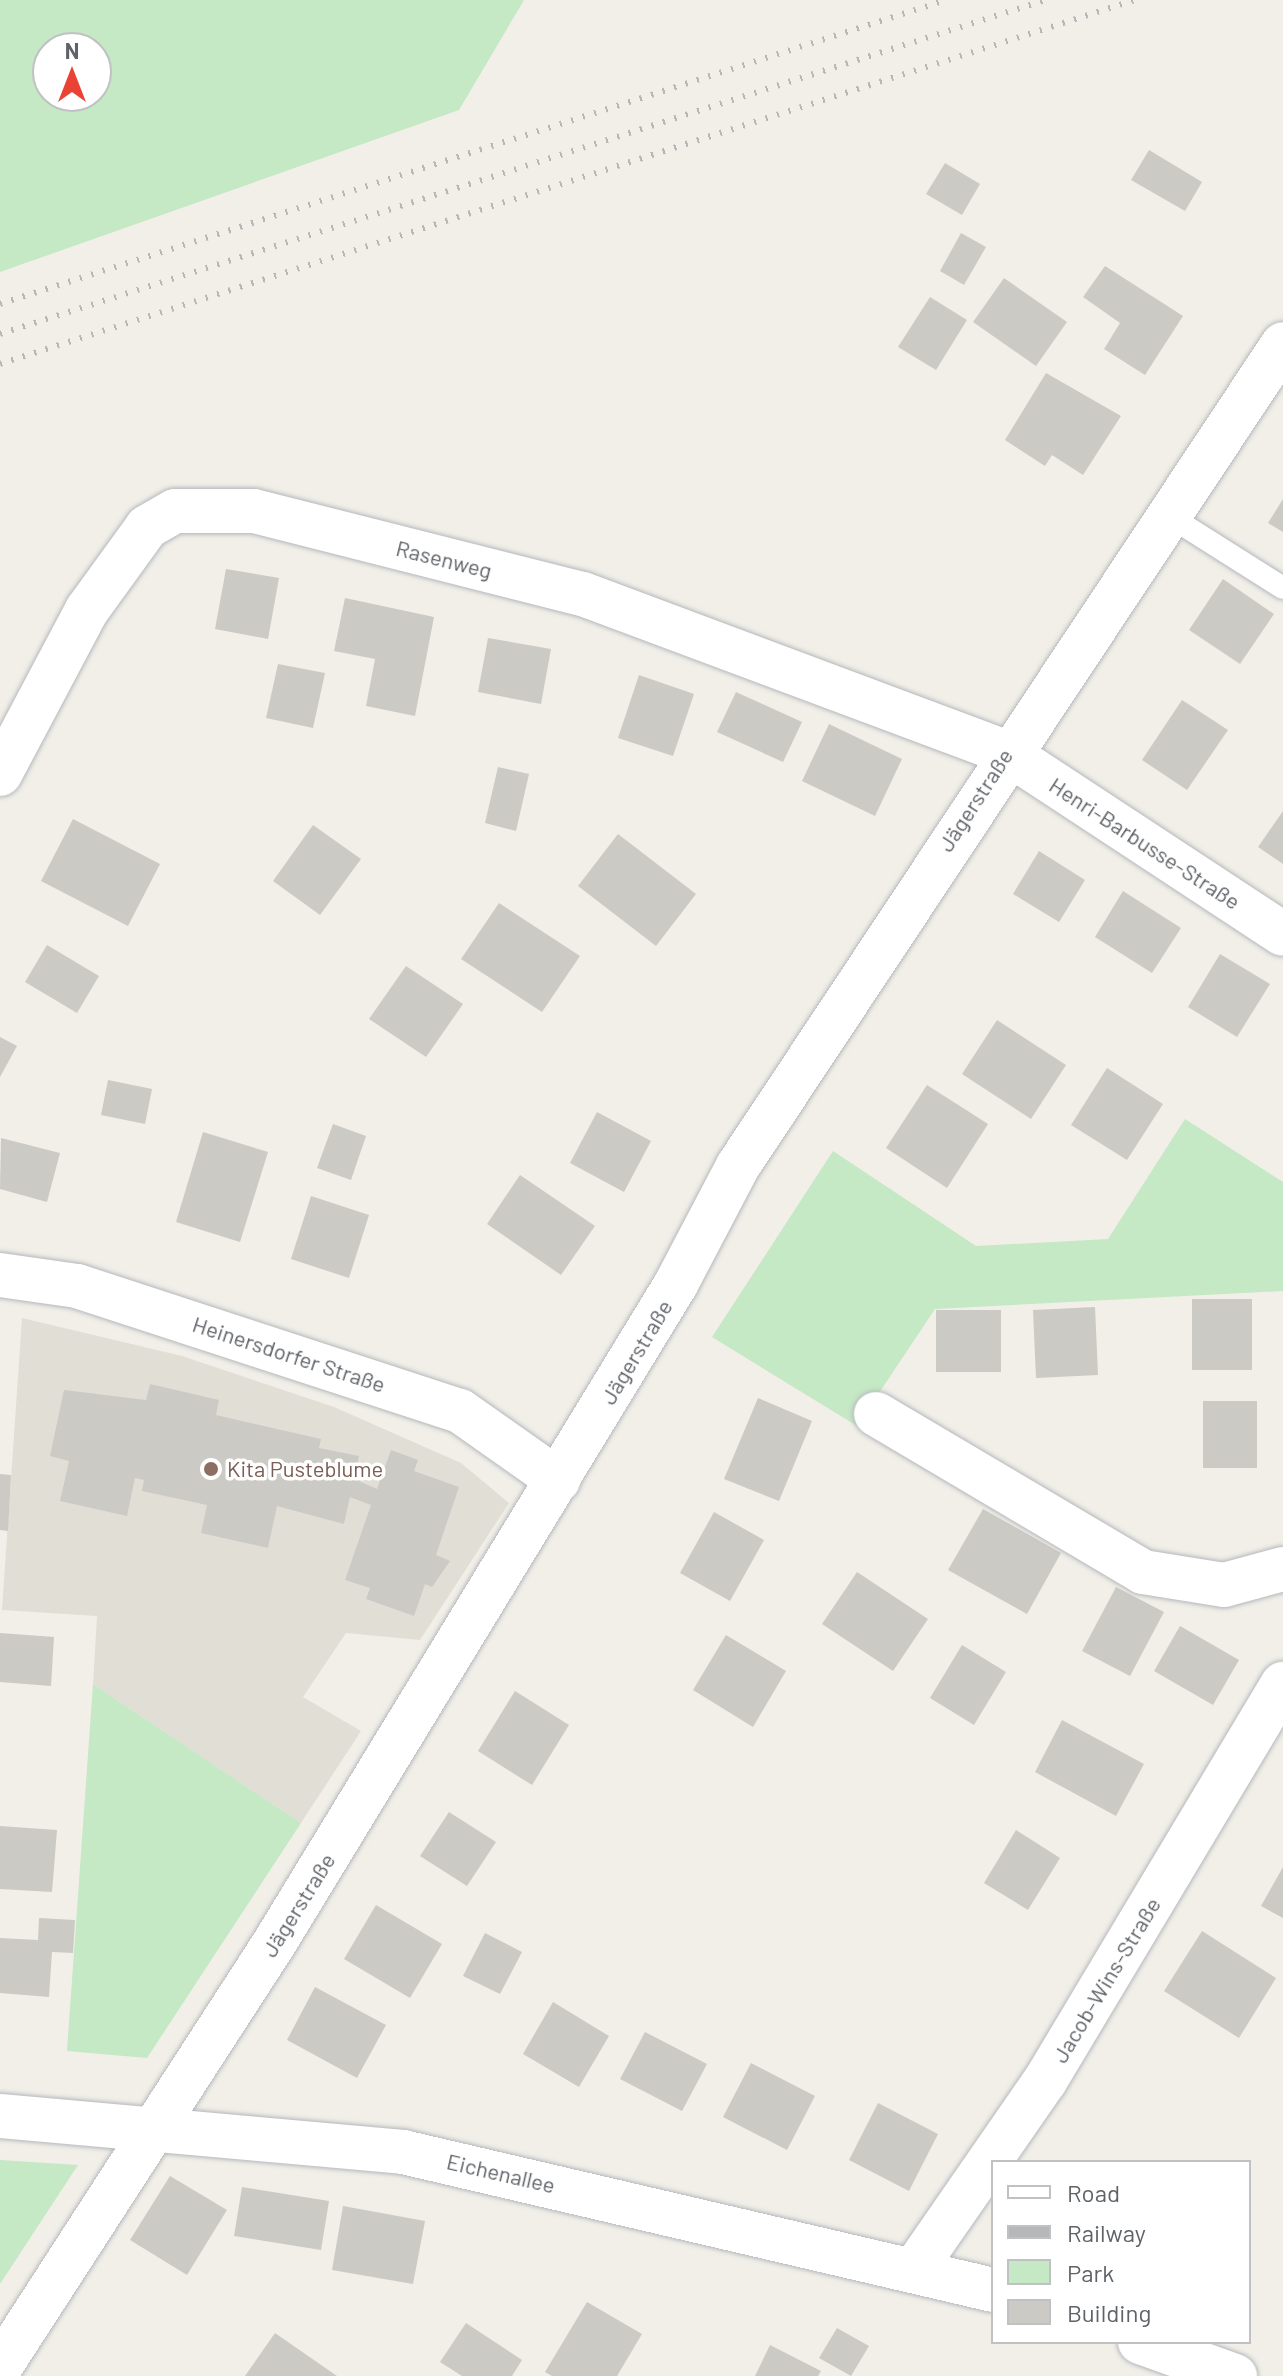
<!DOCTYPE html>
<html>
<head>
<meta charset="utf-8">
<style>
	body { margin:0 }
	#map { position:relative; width:1283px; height:2376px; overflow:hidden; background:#f1efe8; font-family:Barlow,sans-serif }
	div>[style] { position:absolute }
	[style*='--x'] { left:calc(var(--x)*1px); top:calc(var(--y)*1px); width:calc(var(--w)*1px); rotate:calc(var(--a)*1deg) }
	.education>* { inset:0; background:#e1ded6 }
	.green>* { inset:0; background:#c5e8c5 }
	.building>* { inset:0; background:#cccac5 }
	.roads { filter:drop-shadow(0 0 2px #b5b8bc) drop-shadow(0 0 2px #b5b8bc) }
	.lane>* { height:22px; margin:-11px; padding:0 11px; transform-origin:11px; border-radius:11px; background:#fff }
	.street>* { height:44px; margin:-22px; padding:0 22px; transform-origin:22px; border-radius:22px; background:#fff }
	.rail>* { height:6px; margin-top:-3px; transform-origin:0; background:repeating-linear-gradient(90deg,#b6b7b8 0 2px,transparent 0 12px) }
	.dots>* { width:22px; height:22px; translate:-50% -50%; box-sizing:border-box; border:4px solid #fff; border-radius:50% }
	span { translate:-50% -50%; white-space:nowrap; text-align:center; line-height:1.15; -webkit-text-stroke:7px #fff; paint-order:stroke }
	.street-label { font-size:22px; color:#5f6368 }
	.education-label { font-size:22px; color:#785e54 }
	.left { translate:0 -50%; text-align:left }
	.legend { position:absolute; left:991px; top:2160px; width:260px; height:184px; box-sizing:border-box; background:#fff; border:2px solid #bfc1c3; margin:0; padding:10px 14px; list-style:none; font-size:24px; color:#5f6368 }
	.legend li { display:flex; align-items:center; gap:16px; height:40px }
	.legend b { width:40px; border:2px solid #bfc1c3 }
	.north { position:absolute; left:32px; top:32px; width:80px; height:80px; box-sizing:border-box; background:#fff; border:2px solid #bfc1c3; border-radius:50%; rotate:0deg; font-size:22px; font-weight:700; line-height:32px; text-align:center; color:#5f6368 }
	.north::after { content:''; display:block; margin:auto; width:28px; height:36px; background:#ea4335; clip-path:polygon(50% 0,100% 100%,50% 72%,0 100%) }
</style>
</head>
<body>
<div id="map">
	<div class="education">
		<div style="clip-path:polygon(22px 1318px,182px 1356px,334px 1407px,461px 1463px,509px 1503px,420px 1640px,346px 1633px,303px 1697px,361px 1731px,301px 1823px,93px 1684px,97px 1616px,2px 1610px)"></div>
	</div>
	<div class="green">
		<div style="clip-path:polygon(evenodd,0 0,524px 0,459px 110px,0 272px,0 0,96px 48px,96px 96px,48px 96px,48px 48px,96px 48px)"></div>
		<div style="clip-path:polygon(1185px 1119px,1283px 1182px,1283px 1291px,935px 1309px,857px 1426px,712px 1337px,833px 1151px,976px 1246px,1108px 1239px)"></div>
		<div style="clip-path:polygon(93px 1684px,301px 1823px,147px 2058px,67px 2051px)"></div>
		<div style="clip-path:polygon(0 2160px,78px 2165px,0 2284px)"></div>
	</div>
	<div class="building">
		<div style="clip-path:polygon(1149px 150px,1202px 182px,1185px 211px,1131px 180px)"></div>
		<div style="clip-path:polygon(945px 163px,980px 184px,962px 215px,926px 194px)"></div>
		<div style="clip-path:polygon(961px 233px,986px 247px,964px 285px,940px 271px)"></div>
		<div style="clip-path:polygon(1105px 266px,1183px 316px,1145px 375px,1104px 349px,1120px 323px,1083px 297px)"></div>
		<div style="clip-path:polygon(1004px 278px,1067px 322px,1036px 366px,973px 322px)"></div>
		<div style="clip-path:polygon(930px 297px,967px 320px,936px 370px,898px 347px)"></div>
		<div style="clip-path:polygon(1046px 373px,1121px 416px,1083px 475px,1052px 455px,1045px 466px,1005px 440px)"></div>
		<div style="clip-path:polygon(1283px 499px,1283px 532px,1268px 523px)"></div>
		<div style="clip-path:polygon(226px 569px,279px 578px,268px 639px,215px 629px)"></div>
		<div style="clip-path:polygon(1223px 579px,1274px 614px,1240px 664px,1189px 630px)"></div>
		<div style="clip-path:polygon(345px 598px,434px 617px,415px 716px,366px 706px,375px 659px,334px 651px)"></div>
		<div style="clip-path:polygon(488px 638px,551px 649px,541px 704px,478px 692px)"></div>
		<div style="clip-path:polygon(278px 664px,325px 673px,313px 728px,266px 718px)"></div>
		<div style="clip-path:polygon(639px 675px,694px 694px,673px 756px,618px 738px)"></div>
		<div style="clip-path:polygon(736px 692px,802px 722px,783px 762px,717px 732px)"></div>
		<div style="clip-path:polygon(1182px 700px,1228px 730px,1187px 790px,1142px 760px)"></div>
		<div style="clip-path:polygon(829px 724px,902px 759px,875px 816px,802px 781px)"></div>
		<div style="clip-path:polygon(498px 767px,529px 774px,516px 831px,485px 823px)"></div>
		<div style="clip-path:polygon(1283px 811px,1283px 864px,1258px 847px)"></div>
		<div style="clip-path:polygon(73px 819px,160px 864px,128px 926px,41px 881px)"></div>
		<div style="clip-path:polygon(313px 825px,361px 859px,320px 915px,273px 881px)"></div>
		<div style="clip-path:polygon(618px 834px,696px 894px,656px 946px,578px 886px)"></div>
		<div style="clip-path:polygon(1039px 851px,1085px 880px,1059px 922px,1013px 894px)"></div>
		<div style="clip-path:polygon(1123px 891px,1181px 928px,1152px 973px,1095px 937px)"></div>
		<div style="clip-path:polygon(499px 903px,580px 956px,542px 1012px,461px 959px)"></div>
		<div style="clip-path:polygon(47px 945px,99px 976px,77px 1013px,25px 982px)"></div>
		<div style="clip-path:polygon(1220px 954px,1270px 984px,1237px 1037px,1188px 1007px)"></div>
		<div style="clip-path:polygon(406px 966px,463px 1004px,426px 1057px,369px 1019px)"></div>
		<div style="clip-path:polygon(997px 1020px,1066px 1065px,1031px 1119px,962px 1074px)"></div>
		<div style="clip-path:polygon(0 1037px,17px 1046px,0 1077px)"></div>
		<div style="clip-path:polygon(1107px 1068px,1163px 1104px,1127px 1160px,1071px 1125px)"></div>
		<div style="clip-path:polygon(108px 1080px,152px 1089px,145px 1124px,101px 1115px)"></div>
		<div style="clip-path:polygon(927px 1085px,988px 1124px,947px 1188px,886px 1148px)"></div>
		<div style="clip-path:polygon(597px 1112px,651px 1141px,624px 1192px,570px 1163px)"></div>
		<div style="clip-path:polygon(333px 1124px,366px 1136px,351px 1180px,317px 1168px)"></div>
		<div style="clip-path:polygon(203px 1132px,268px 1152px,240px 1242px,176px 1222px)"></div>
		<div style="clip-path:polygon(1px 1138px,60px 1153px,47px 1202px,0 1189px)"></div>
		<div style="clip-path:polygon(520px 1175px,595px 1226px,561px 1275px,487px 1224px)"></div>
		<div style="clip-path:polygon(311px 1196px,369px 1215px,349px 1278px,291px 1259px)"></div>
		<div style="clip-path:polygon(1192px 1299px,1252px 1299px,1252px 1370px,1192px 1370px)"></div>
		<div style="clip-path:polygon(1095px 1307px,1098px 1375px,1036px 1378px,1033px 1310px)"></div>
		<div style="clip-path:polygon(936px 1310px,1001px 1310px,1001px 1372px,936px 1372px)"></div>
		<div style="clip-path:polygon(150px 1384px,219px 1400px,216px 1415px,321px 1439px,319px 1448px,359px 1456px,354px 1479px,377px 1489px,391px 1450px,418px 1460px,414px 1471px,459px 1487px,436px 1555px,450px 1561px,432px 1587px,425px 1584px,414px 1616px,366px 1599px,370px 1588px,345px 1580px,371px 1505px,350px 1497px,344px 1524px,277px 1506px,268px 1548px,201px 1533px,207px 1505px,142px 1491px,144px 1480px,135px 1478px,127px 1516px,60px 1501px,69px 1461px,50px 1456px,64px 1390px,146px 1400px)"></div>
		<div style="clip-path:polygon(758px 1398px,812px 1421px,779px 1501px,724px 1479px)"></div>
		<div style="clip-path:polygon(1203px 1401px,1257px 1401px,1257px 1468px,1203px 1468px)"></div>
		<div style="clip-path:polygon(0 1474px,11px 1475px,8px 1531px,0 1530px)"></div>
		<div style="clip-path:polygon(983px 1509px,1061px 1553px,1027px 1614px,948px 1570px)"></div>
		<div style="clip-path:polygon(714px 1512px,764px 1540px,730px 1601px,680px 1573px)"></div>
		<div style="clip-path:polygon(857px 1572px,928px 1619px,893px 1671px,822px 1624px)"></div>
		<div style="clip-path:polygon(1116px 1587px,1164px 1612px,1130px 1676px,1082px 1651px)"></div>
		<div style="clip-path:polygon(1180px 1626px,1239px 1660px,1213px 1705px,1154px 1671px)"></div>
		<div style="clip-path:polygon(0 1633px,54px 1637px,51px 1686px,0 1682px)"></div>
		<div style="clip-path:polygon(726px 1635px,786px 1671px,753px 1727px,693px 1690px)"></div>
		<div style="clip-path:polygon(962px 1645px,1006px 1672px,974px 1725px,930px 1698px)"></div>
		<div style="clip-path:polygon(515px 1691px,569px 1725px,532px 1785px,478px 1751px)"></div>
		<div style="clip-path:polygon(1062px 1720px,1144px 1764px,1116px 1816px,1035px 1772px)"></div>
		<div style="clip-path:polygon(449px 1812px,496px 1842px,467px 1886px,420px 1856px)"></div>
		<div style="clip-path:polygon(0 1826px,57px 1830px,52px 1892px,0 1889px)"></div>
		<div style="clip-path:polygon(1016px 1830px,1060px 1858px,1028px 1910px,984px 1883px)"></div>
		<div style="clip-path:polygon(1283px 1867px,1283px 1918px,1261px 1906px)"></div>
		<div style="clip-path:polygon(376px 1905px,442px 1944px,410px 1998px,344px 1959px)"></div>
		<div style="clip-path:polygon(39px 1918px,75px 1920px,73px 1953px,52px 1952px,49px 1997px,0 1993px,0 1938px,38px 1940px)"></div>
		<div style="clip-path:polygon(1202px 1931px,1276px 1978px,1239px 2038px,1164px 1991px)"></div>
		<div style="clip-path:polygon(485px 1933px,522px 1952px,500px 1994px,463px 1976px)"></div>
		<div style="clip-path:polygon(315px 1987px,386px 2025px,357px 2078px,287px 2040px)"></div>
		<div style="clip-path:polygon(553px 2002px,609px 2036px,579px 2087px,523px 2054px)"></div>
		<div style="clip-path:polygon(645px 2032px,707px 2064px,682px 2111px,620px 2079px)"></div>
		<div style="clip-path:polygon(751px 2063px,815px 2096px,787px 2150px,723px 2117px)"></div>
		<div style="clip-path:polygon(878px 2103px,938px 2134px,909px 2191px,849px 2160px)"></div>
		<div style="clip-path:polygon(170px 2176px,227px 2210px,187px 2275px,130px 2240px)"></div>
		<div style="clip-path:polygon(242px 2187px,329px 2201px,321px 2250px,234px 2236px)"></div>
		<div style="clip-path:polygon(343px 2206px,425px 2221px,413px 2284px,332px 2270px)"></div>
		<div style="clip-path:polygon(587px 2302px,642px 2334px,617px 2376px,552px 2376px,545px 2372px)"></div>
		<div style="clip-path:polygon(466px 2323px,522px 2360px,512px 2376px,462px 2376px,440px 2362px)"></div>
		<div style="clip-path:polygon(837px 2328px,869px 2346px,851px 2376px,819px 2358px)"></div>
		<div style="clip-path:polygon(275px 2333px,337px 2376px,245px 2376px)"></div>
		<div style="clip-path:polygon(770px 2345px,821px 2371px,818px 2376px,755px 2376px)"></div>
	</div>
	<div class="roads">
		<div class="lane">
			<div style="--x:1166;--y:514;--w:138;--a:32.3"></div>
		</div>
		<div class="street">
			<div style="--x:0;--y:774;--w:186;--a:-62.1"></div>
			<div style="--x:87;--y:610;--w:102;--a:-54.1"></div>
			<div style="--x:147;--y:527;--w:32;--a:-30"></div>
			<div style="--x:175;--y:511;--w:79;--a:0"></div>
			<div style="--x:254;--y:511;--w:339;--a:14.2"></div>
			<div style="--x:583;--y:594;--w:452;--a:20.5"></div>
			<div style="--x:1006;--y:752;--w:331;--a:33.3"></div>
			<div style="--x:0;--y:1275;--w:78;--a:8.1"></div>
			<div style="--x:77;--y:1286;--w:403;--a:18.1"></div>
			<div style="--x:460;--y:1411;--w:120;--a:35.1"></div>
			<div style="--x:876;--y:1414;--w:310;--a:30.6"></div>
			<div style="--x:1143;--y:1572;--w:82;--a:9.1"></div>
			<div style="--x:1224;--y:1585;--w:61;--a:-15.2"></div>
			<div style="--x:0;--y:2116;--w:405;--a:5.1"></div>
			<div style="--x:403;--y:2152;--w:606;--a:13.16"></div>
			<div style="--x:916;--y:2267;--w:226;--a:-55.3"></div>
			<div style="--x:1045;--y:2081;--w:463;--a:-59.1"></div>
			<div style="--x:1140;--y:2342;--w:101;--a:19.7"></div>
			<div style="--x:0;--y:2367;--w:506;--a:-57.09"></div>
			<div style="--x:275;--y:1942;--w:771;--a:-58.64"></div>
			<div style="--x:676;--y:1284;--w:133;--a:-62.3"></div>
			<div style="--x:738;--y:1166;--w:986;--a:-56.45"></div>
		</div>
	</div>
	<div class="rail">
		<div style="--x:0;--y:304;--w:994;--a:-17.81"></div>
		<div style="--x:0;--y:334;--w:1097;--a:-17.72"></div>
		<div style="--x:0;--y:364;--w:1192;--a:-17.78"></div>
	</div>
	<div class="dots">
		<div style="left:211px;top:1469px;background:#8d6e63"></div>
	</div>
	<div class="street-label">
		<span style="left:444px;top:559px;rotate:14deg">Rasenweg</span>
		<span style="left:975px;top:800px;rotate:-57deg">Jägerstraße</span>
		<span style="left:1145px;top:843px;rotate:33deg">Henri-Barbusse-Straße</span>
		<span style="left:636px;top:1352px;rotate:-59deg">Jägerstraße</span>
		<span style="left:289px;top:1354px;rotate:18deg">Heinersdorfer Straße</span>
		<span style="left:298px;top:1905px;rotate:-58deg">Jägerstraße</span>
		<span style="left:1106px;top:1980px;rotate:-59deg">Jacob-Wins-Straße</span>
		<span style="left:501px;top:2173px;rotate:13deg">Eichenallee</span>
	</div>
	<div class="education-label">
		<span class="left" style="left:227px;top:1469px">Kita Pusteblume</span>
	</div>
	<ul class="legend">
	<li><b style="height:10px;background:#fff"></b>Road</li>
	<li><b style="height:10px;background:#b6b7b8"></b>Railway</li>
	<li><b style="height:22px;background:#c5e8c5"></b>Park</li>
	<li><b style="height:22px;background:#cccac5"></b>Building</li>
	</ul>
	<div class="north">N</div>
</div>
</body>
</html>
